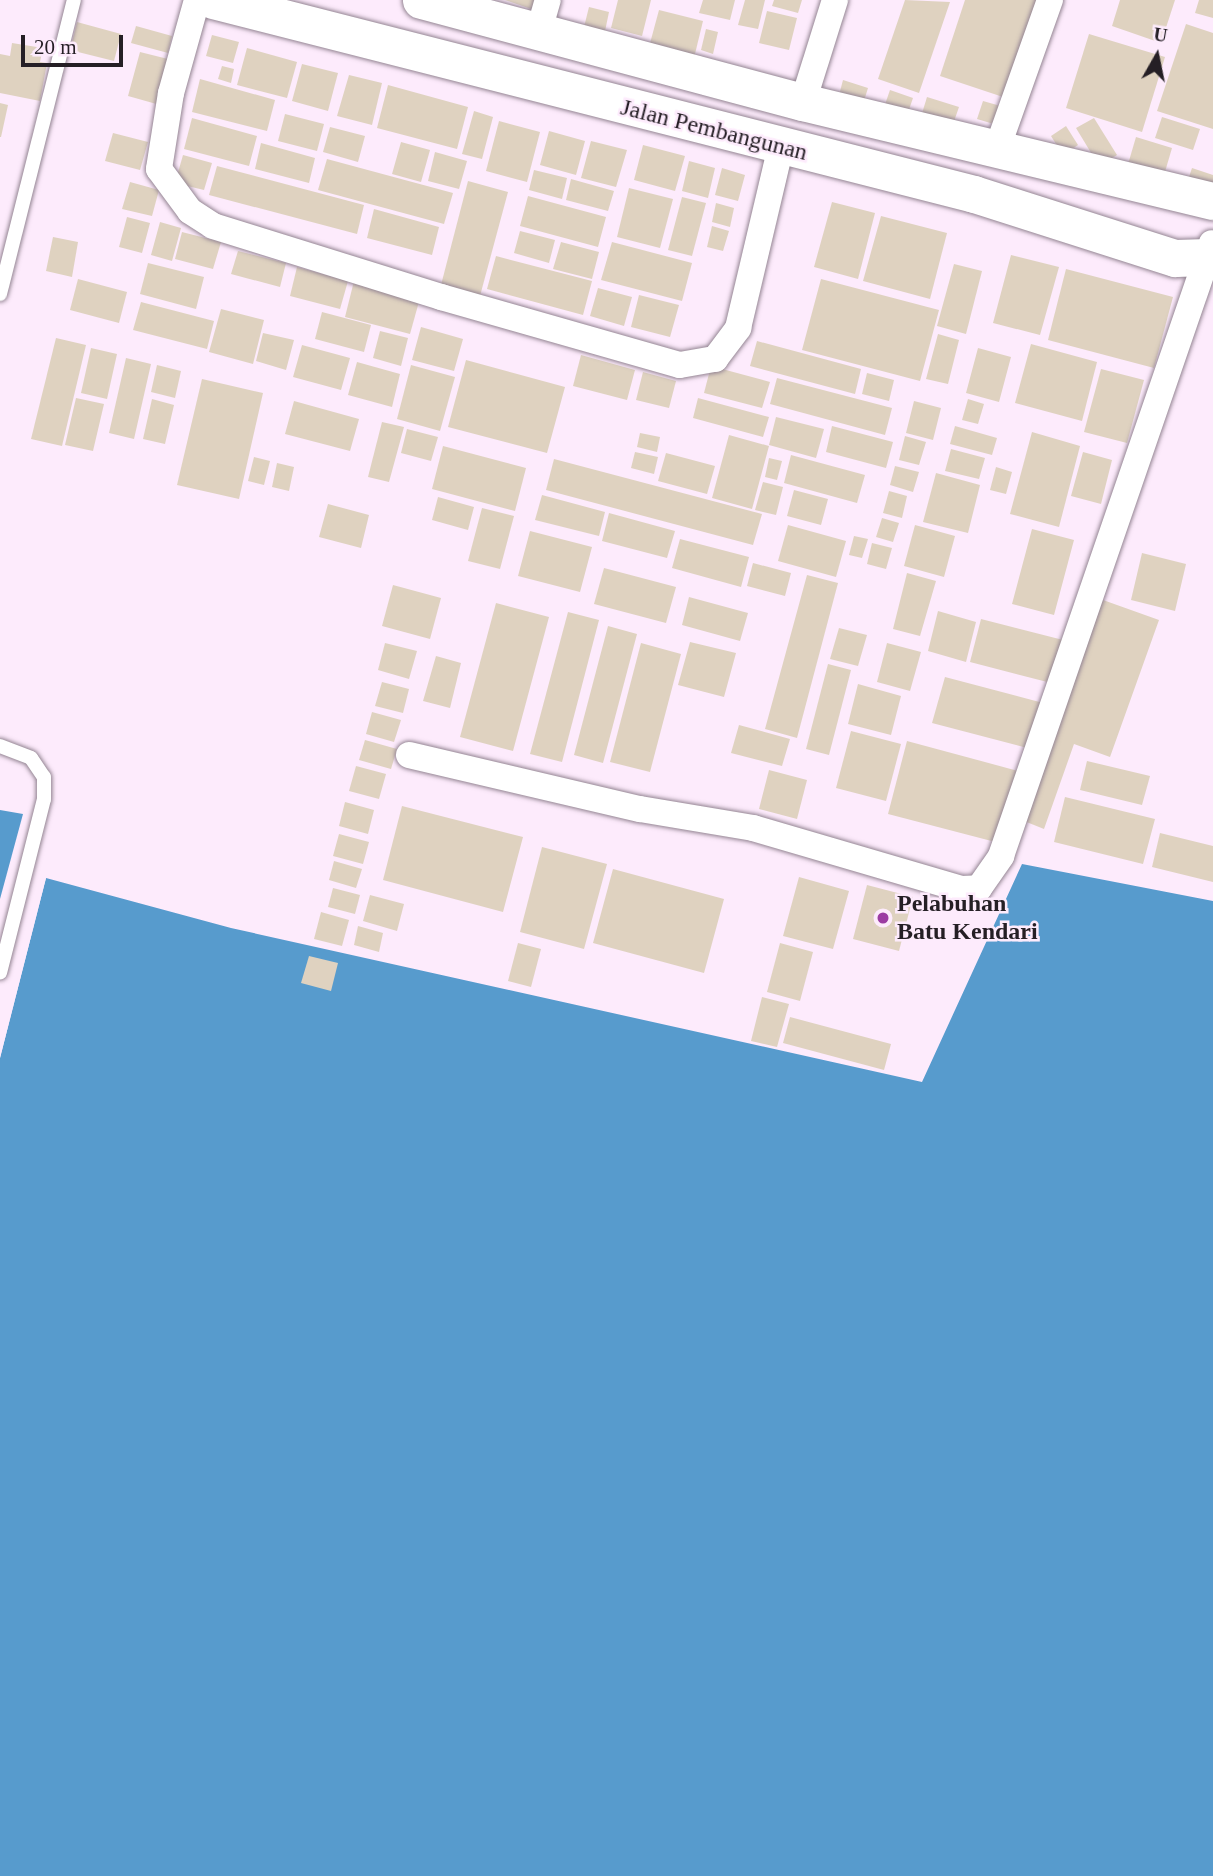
<!DOCTYPE html>
<html>
<head>
<meta charset="utf-8">
<style>
	body { margin:0 }
	#map { position:relative; width:1213px; height:1876px; overflow:hidden; background:#fdebfc; font-family:"Times New Roman",serif }
	div>[style] { position:absolute }
	[style*='--x'] { left:calc(var(--x)*1px); top:calc(var(--y)*1px); width:calc(var(--w)*1px); rotate:calc(var(--a)*1deg) }
	.water>* { inset:0; background:#579bcd }
	.pier>* { inset:0; background:#fdebfc }
	.building>* { inset:0; background:#dfd2c0 }
	.roads { filter:drop-shadow(0 0 2px #948593) drop-shadow(0 0 2px #948593) }
	.lane>* { height:14px; margin:-7px; padding:0 7px; transform-origin:7px; border-radius:7px; background:#fff }
	.street>* { height:26px; margin:-13px; padding:0 13px; transform-origin:13px; border-radius:13px; background:#fff }
	.secondary>* { height:37px; margin:-18.5px; padding:0 18.5px; transform-origin:18.5px; border-radius:18.5px; background:#fff }
	.dots>* { width:19px; height:19px; translate:-50% -50%; box-sizing:border-box; border:4px solid #fdebfc; border-radius:50% }
	span { translate:-50% -50%; white-space:nowrap; text-align:center; line-height:1.15; -webkit-text-stroke:5px #fdebfc; paint-order:stroke }
	.street-label { font-size:24px; color:#251f25 }
	.poi-label { font-size:24px; color:#251f25; font-weight:700 }
	.left { translate:0 -50%; text-align:left }
	.north { position:absolute; left:1122px; top:21px; width:70px; height:70px; -webkit-text-stroke:5px #fdebfc; paint-order:stroke; rotate:9deg; font-size:19px; font-weight:700; line-height:28px; text-align:center; color:#251f25 }
	.north::after { content:''; display:block; margin:auto; width:24px; height:32px; background:#251f25; clip-path:polygon(50% 0,100% 100%,50% 72%,0 100%) }
	.scale { position:absolute; left:21px; top:35px; width:102px; height:32px; box-sizing:border-box; border:4px solid #251f25; border-top:0; padding-left:9px; font-size:21px; line-height:24px; white-space:nowrap; color:#251f25; -webkit-text-stroke:5px #fdebfc; paint-order:stroke }
</style>
</head>
<body>
<div id="map">
	<div class="water">
		<div style="clip-path:polygon(0 810px,23px 814px,0 899px)"></div>
		<div style="clip-path:polygon(1022px 864px,1213px 901px,1213px 1876px,0 1876px,0 1058px,46px 878px,231px 928px,922px 1082px)"></div>
	</div>
	<div class="pier">
		<div style="clip-path:polygon(46px 875px,46px 878px,0 1058px,0 1044px)"></div>
	</div>
	<div class="building">
		<div style="clip-path:polygon(505px 0,540px 0,537px 11px)"></div>
		<div style="clip-path:polygon(618px 0,651px 0,642px 36px,611px 28px)"></div>
		<div style="clip-path:polygon(703px 0,735px 0,730px 20px,699px 13px)"></div>
		<div style="clip-path:polygon(745px 0,765px 0,758px 29px,738px 25px)"></div>
		<div style="clip-path:polygon(774px 0,802px 0,798px 13px,772px 6px)"></div>
		<div style="clip-path:polygon(905px 0,950px 2px,919px 93px,878px 79px)"></div>
		<div style="clip-path:polygon(965px 0,1043px 0,1012px 100px,940px 76px)"></div>
		<div style="clip-path:polygon(1120px 0,1175px 0,1161px 43px,1112px 26px)"></div>
		<div style="clip-path:polygon(1199px 0,1213px 0,1213px 18px,1195px 13px)"></div>
		<div style="clip-path:polygon(589px 7px,609px 12px,604px 36px,583px 31px)"></div>
		<div style="clip-path:polygon(659px 10px,703px 21px,694px 58px,649px 47px)"></div>
		<div style="clip-path:polygon(767px 11px,797px 18px,789px 50px,759px 43px)"></div>
		<div style="clip-path:polygon(77px 22px,121px 34px,114px 61px,70px 50px)"></div>
		<div style="clip-path:polygon(1186px 24px,1213px 33px,1213px 129px,1157px 111px)"></div>
		<div style="clip-path:polygon(136px 26px,172px 36px,168px 53px,131px 43px)"></div>
		<div style="clip-path:polygon(706px 29px,718px 32px,713px 54px,701px 50px)"></div>
		<div style="clip-path:polygon(1089px 34px,1165px 57px,1142px 132px,1066px 108px)"></div>
		<div style="clip-path:polygon(212px 35px,239px 42px,233px 63px,206px 56px)"></div>
		<div style="clip-path:polygon(12px 43px,43px 48px,40px 62px,47px 63px,40px 101px,0 93px,0 54px,10px 56px)"></div>
		<div style="clip-path:polygon(247px 48px,297px 62px,287px 98px,237px 85px)"></div>
		<div style="clip-path:polygon(140px 52px,172px 60px,160px 105px,128px 96px)"></div>
		<div style="clip-path:polygon(302px 64px,338px 73px,328px 111px,292px 101px)"></div>
		<div style="clip-path:polygon(222px 66px,234px 69px,231px 83px,218px 79px)"></div>
		<div style="clip-path:polygon(349px 75px,382px 83px,372px 125px,337px 116px)"></div>
		<div style="clip-path:polygon(200px 79px,275px 100px,267px 131px,192px 112px)"></div>
		<div style="clip-path:polygon(843px 80px,868px 88px,862px 107px,838px 99px)"></div>
		<div style="clip-path:polygon(388px 85px,468px 107px,457px 149px,377px 128px)"></div>
		<div style="clip-path:polygon(890px 90px,913px 98px,904px 124px,881px 116px)"></div>
		<div style="clip-path:polygon(927px 97px,959px 107px,951px 130px,920px 120px)"></div>
		<div style="clip-path:polygon(983px 101px,1004px 107px,997px 125px,977px 119px)"></div>
		<div style="clip-path:polygon(0 103px,8px 105px,1px 137px,0 137px)"></div>
		<div style="clip-path:polygon(474px 111px,493px 117px,482px 159px,462px 154px)"></div>
		<div style="clip-path:polygon(285px 114px,324px 124px,317px 151px,278px 141px)"></div>
		<div style="clip-path:polygon(1162px 117px,1200px 129px,1193px 150px,1155px 138px)"></div>
		<div style="clip-path:polygon(192px 118px,257px 136px,249px 166px,184px 149px)"></div>
		<div style="clip-path:polygon(1094px 118px,1117px 155px,1099px 166px,1076px 128px)"></div>
		<div style="clip-path:polygon(499px 121px,540px 132px,527px 182px,486px 171px)"></div>
		<div style="clip-path:polygon(1066px 126px,1078px 145px,1063px 155px,1051px 136px)"></div>
		<div style="clip-path:polygon(330px 127px,365px 136px,358px 162px,323px 152px)"></div>
		<div style="clip-path:polygon(549px 131px,585px 141px,576px 175px,540px 165px)"></div>
		<div style="clip-path:polygon(113px 133px,148px 142px,140px 170px,105px 161px)"></div>
		<div style="clip-path:polygon(1136px 137px,1172px 148px,1162px 182px,1126px 171px)"></div>
		<div style="clip-path:polygon(591px 141px,627px 150px,616px 187px,581px 178px)"></div>
		<div style="clip-path:polygon(401px 142px,430px 150px,421px 182px,392px 174px)"></div>
		<div style="clip-path:polygon(261px 143px,315px 158px,309px 183px,255px 169px)"></div>
		<div style="clip-path:polygon(643px 145px,685px 156px,675px 191px,634px 180px)"></div>
		<div style="clip-path:polygon(435px 152px,467px 161px,459px 189px,428px 181px)"></div>
		<div style="clip-path:polygon(183px 155px,212px 163px,204px 190px,175px 183px)"></div>
		<div style="clip-path:polygon(327px 159px,453px 193px,444px 224px,318px 190px)"></div>
		<div style="clip-path:polygon(689px 161px,715px 168px,708px 198px,682px 191px)"></div>
		<div style="clip-path:polygon(217px 166px,364px 205px,357px 234px,209px 195px)"></div>
		<div style="clip-path:polygon(722px 168px,745px 175px,738px 201px,715px 195px)"></div>
		<div style="clip-path:polygon(1192px 168px,1213px 175px,1213px 183px,1186px 186px)"></div>
		<div style="clip-path:polygon(534px 170px,567px 178px,562px 199px,529px 190px)"></div>
		<div style="clip-path:polygon(571px 179px,614px 191px,608px 211px,566px 200px)"></div>
		<div style="clip-path:polygon(468px 181px,508px 192px,480px 296px,441px 285px)"></div>
		<div style="clip-path:polygon(130px 182px,159px 190px,152px 216px,122px 209px)"></div>
		<div style="clip-path:polygon(629px 188px,673px 199px,660px 248px,617px 237px)"></div>
		<div style="clip-path:polygon(528px 196px,606px 217px,598px 247px,520px 226px)"></div>
		<div style="clip-path:polygon(682px 197px,706px 203px,692px 256px,668px 250px)"></div>
		<div style="clip-path:polygon(832px 202px,875px 213px,858px 279px,814px 267px)"></div>
		<div style="clip-path:polygon(716px 203px,734px 208px,730px 227px,712px 222px)"></div>
		<div style="clip-path:polygon(374px 209px,439px 227px,432px 255px,367px 238px)"></div>
		<div style="clip-path:polygon(881px 216px,947px 233px,930px 299px,863px 281px)"></div>
		<div style="clip-path:polygon(127px 217px,150px 223px,142px 253px,119px 247px)"></div>
		<div style="clip-path:polygon(160px 222px,181px 228px,172px 261px,151px 255px)"></div>
		<div style="clip-path:polygon(712px 226px,729px 231px,723px 251px,707px 247px)"></div>
		<div style="clip-path:polygon(520px 231px,555px 240px,549px 263px,514px 253px)"></div>
		<div style="clip-path:polygon(182px 232px,221px 242px,213px 269px,175px 259px)"></div>
		<div style="clip-path:polygon(53px 237px,78px 242px,72px 277px,46px 271px)"></div>
		<div style="clip-path:polygon(561px 242px,599px 252px,592px 279px,553px 269px)"></div>
		<div style="clip-path:polygon(612px 242px,692px 263px,682px 301px,601px 280px)"></div>
		<div style="clip-path:polygon(238px 251px,286px 263px,280px 287px,231px 274px)"></div>
		<div style="clip-path:polygon(1011px 255px,1059px 267px,1040px 335px,993px 323px)"></div>
		<div style="clip-path:polygon(496px 256px,592px 281px,583px 315px,487px 289px)"></div>
		<div style="clip-path:polygon(148px 263px,204px 277px,196px 309px,140px 294px)"></div>
		<div style="clip-path:polygon(954px 264px,982px 271px,966px 334px,937px 326px)"></div>
		<div style="clip-path:polygon(297px 267px,348px 281px,340px 309px,290px 296px)"></div>
		<div style="clip-path:polygon(1066px 269px,1173px 297px,1154px 368px,1048px 340px)"></div>
		<div style="clip-path:polygon(78px 279px,127px 292px,119px 323px,70px 310px)"></div>
		<div style="clip-path:polygon(821px 279px,939px 310px,920px 381px,802px 350px)"></div>
		<div style="clip-path:polygon(354px 281px,420px 298px,410px 334px,345px 317px)"></div>
		<div style="clip-path:polygon(598px 288px,632px 297px,624px 326px,590px 316px)"></div>
		<div style="clip-path:polygon(639px 295px,679px 305px,670px 337px,631px 327px)"></div>
		<div style="clip-path:polygon(141px 302px,214px 321px,207px 349px,133px 330px)"></div>
		<div style="clip-path:polygon(221px 309px,264px 320px,253px 364px,209px 352px)"></div>
		<div style="clip-path:polygon(322px 312px,371px 325px,364px 352px,315px 339px)"></div>
		<div style="clip-path:polygon(421px 327px,463px 339px,454px 371px,412px 360px)"></div>
		<div style="clip-path:polygon(380px 331px,408px 338px,401px 366px,373px 358px)"></div>
		<div style="clip-path:polygon(263px 333px,294px 340px,286px 370px,256px 361px)"></div>
		<div style="clip-path:polygon(938px 334px,959px 340px,948px 384px,926px 379px)"></div>
		<div style="clip-path:polygon(56px 338px,86px 345px,62px 446px,31px 439px)"></div>
		<div style="clip-path:polygon(757px 341px,861px 369px,855px 394px,750px 366px)"></div>
		<div style="clip-path:polygon(1031px 344px,1097px 362px,1082px 421px,1015px 403px)"></div>
		<div style="clip-path:polygon(302px 345px,350px 358px,341px 390px,293px 377px)"></div>
		<div style="clip-path:polygon(91px 348px,117px 354px,107px 399px,81px 393px)"></div>
		<div style="clip-path:polygon(978px 348px,1011px 357px,999px 402px,966px 393px)"></div>
		<div style="clip-path:polygon(581px 355px,635px 370px,627px 400px,573px 386px)"></div>
		<div style="clip-path:polygon(126px 358px,151px 364px,134px 439px,109px 433px)"></div>
		<div style="clip-path:polygon(466px 360px,565px 387px,547px 453px,448px 427px)"></div>
		<div style="clip-path:polygon(357px 362px,400px 374px,392px 407px,348px 395px)"></div>
		<div style="clip-path:polygon(157px 365px,181px 371px,175px 398px,151px 392px)"></div>
		<div style="clip-path:polygon(411px 365px,455px 377px,440px 431px,397px 419px)"></div>
		<div style="clip-path:polygon(711px 366px,770px 382px,762px 408px,704px 393px)"></div>
		<div style="clip-path:polygon(1101px 369px,1144px 380px,1127px 443px,1084px 432px)"></div>
		<div style="clip-path:polygon(643px 372px,676px 381px,669px 408px,636px 400px)"></div>
		<div style="clip-path:polygon(867px 373px,894px 380px,889px 401px,862px 394px)"></div>
		<div style="clip-path:polygon(777px 378px,892px 408px,885px 435px,770px 404px)"></div>
		<div style="clip-path:polygon(202px 379px,263px 393px,239px 499px,177px 485px)"></div>
		<div style="clip-path:polygon(76px 398px,104px 404px,93px 451px,65px 445px)"></div>
		<div style="clip-path:polygon(698px 398px,769px 417px,763px 437px,693px 418px)"></div>
		<div style="clip-path:polygon(152px 399px,174px 405px,165px 444px,143px 439px)"></div>
		<div style="clip-path:polygon(968px 399px,984px 404px,978px 424px,962px 420px)"></div>
		<div style="clip-path:polygon(294px 401px,359px 419px,350px 451px,285px 434px)"></div>
		<div style="clip-path:polygon(914px 401px,941px 408px,933px 440px,906px 433px)"></div>
		<div style="clip-path:polygon(776px 417px,824px 429px,816px 458px,769px 445px)"></div>
		<div style="clip-path:polygon(382px 422px,404px 427px,389px 482px,368px 477px)"></div>
		<div style="clip-path:polygon(832px 426px,893px 442px,886px 468px,826px 452px)"></div>
		<div style="clip-path:polygon(955px 426px,997px 438px,992px 455px,950px 444px)"></div>
		<div style="clip-path:polygon(407px 429px,438px 437px,431px 461px,401px 453px)"></div>
		<div style="clip-path:polygon(1032px 432px,1080px 446px,1059px 527px,1010px 514px)"></div>
		<div style="clip-path:polygon(640px 433px,660px 437px,657px 452px,637px 447px)"></div>
		<div style="clip-path:polygon(729px 435px,769px 446px,752px 509px,712px 498px)"></div>
		<div style="clip-path:polygon(905px 436px,926px 442px,919px 465px,899px 460px)"></div>
		<div style="clip-path:polygon(443px 446px,526px 468px,515px 511px,432px 489px)"></div>
		<div style="clip-path:polygon(951px 449px,985px 458px,979px 479px,945px 471px)"></div>
		<div style="clip-path:polygon(635px 452px,658px 457px,654px 474px,631px 468px)"></div>
		<div style="clip-path:polygon(1083px 452px,1112px 460px,1101px 504px,1071px 496px)"></div>
		<div style="clip-path:polygon(666px 453px,715px 466px,707px 494px,658px 481px)"></div>
		<div style="clip-path:polygon(791px 455px,865px 475px,857px 503px,784px 483px)"></div>
		<div style="clip-path:polygon(254px 457px,270px 461px,264px 485px,248px 481px)"></div>
		<div style="clip-path:polygon(769px 458px,782px 461px,777px 480px,765px 477px)"></div>
		<div style="clip-path:polygon(554px 459px,762px 514px,753px 545px,546px 490px)"></div>
		<div style="clip-path:polygon(277px 463px,294px 467px,289px 491px,272px 487px)"></div>
		<div style="clip-path:polygon(895px 466px,919px 472px,913px 492px,890px 485px)"></div>
		<div style="clip-path:polygon(996px 467px,1012px 472px,1006px 494px,990px 490px)"></div>
		<div style="clip-path:polygon(936px 473px,980px 485px,968px 533px,923px 522px)"></div>
		<div style="clip-path:polygon(763px 482px,783px 487px,776px 515px,755px 510px)"></div>
		<div style="clip-path:polygon(794px 490px,828px 499px,821px 525px,787px 516px)"></div>
		<div style="clip-path:polygon(889px 491px,907px 496px,902px 518px,883px 513px)"></div>
		<div style="clip-path:polygon(542px 495px,605px 512px,599px 536px,535px 520px)"></div>
		<div style="clip-path:polygon(438px 497px,474px 507px,468px 530px,432px 520px)"></div>
		<div style="clip-path:polygon(328px 504px,369px 515px,361px 548px,319px 537px)"></div>
		<div style="clip-path:polygon(482px 508px,514px 516px,500px 569px,468px 561px)"></div>
		<div style="clip-path:polygon(609px 513px,675px 531px,667px 558px,602px 541px)"></div>
		<div style="clip-path:polygon(882px 518px,899px 523px,893px 542px,876px 537px)"></div>
		<div style="clip-path:polygon(788px 525px,846px 541px,836px 577px,778px 561px)"></div>
		<div style="clip-path:polygon(915px 525px,955px 536px,944px 577px,904px 566px)"></div>
		<div style="clip-path:polygon(1032px 529px,1074px 540px,1054px 615px,1012px 604px)"></div>
		<div style="clip-path:polygon(530px 531px,592px 547px,580px 592px,518px 576px)"></div>
		<div style="clip-path:polygon(854px 536px,868px 539px,862px 558px,849px 555px)"></div>
		<div style="clip-path:polygon(680px 539px,749px 557px,741px 587px,672px 568px)"></div>
		<div style="clip-path:polygon(872px 543px,892px 548px,886px 569px,867px 564px)"></div>
		<div style="clip-path:polygon(1142px 553px,1186px 564px,1175px 611px,1131px 600px)"></div>
		<div style="clip-path:polygon(753px 563px,791px 573px,785px 596px,747px 586px)"></div>
		<div style="clip-path:polygon(604px 568px,676px 587px,666px 623px,594px 604px)"></div>
		<div style="clip-path:polygon(907px 573px,936px 581px,920px 636px,893px 629px)"></div>
		<div style="clip-path:polygon(807px 575px,838px 583px,797px 738px,765px 729px)"></div>
		<div style="clip-path:polygon(393px 585px,441px 598px,430px 639px,382px 626px)"></div>
		<div style="clip-path:polygon(689px 597px,748px 613px,740px 641px,682px 625px)"></div>
		<div style="clip-path:polygon(1103px 600px,1159px 620px,1110px 757px,1074px 744px,1044px 829px,1024px 821px)"></div>
		<div style="clip-path:polygon(496px 603px,549px 617px,513px 751px,460px 737px)"></div>
		<div style="clip-path:polygon(938px 611px,976px 622px,966px 662px,928px 651px)"></div>
		<div style="clip-path:polygon(568px 612px,599px 620px,562px 762px,530px 754px)"></div>
		<div style="clip-path:polygon(981px 619px,1067px 641px,1055px 684px,970px 662px)"></div>
		<div style="clip-path:polygon(608px 626px,637px 634px,603px 763px,574px 755px)"></div>
		<div style="clip-path:polygon(839px 628px,867px 635px,858px 666px,830px 659px)"></div>
		<div style="clip-path:polygon(690px 642px,736px 653px,724px 697px,678px 685px)"></div>
		<div style="clip-path:polygon(385px 643px,417px 651px,409px 679px,378px 670px)"></div>
		<div style="clip-path:polygon(641px 643px,681px 654px,650px 772px,610px 762px)"></div>
		<div style="clip-path:polygon(887px 643px,921px 652px,910px 691px,877px 682px)"></div>
		<div style="clip-path:polygon(436px 656px,461px 663px,450px 708px,423px 701px)"></div>
		<div style="clip-path:polygon(828px 664px,851px 670px,829px 755px,806px 749px)"></div>
		<div style="clip-path:polygon(945px 677px,1047px 704px,1035px 750px,932px 723px)"></div>
		<div style="clip-path:polygon(382px 682px,409px 689px,403px 713px,375px 706px)"></div>
		<div style="clip-path:polygon(858px 684px,901px 696px,891px 735px,848px 724px)"></div>
		<div style="clip-path:polygon(372px 712px,401px 720px,394px 742px,366px 734px)"></div>
		<div style="clip-path:polygon(739px 725px,790px 739px,782px 766px,731px 753px)"></div>
		<div style="clip-path:polygon(851px 731px,901px 744px,886px 801px,836px 788px)"></div>
		<div style="clip-path:polygon(365px 740px,397px 749px,391px 769px,359px 760px)"></div>
		<div style="clip-path:polygon(907px 741px,1022px 772px,1003px 844px,888px 814px)"></div>
		<div style="clip-path:polygon(1087px 761px,1150px 776px,1142px 805px,1080px 790px)"></div>
		<div style="clip-path:polygon(356px 766px,386px 774px,379px 799px,349px 791px)"></div>
		<div style="clip-path:polygon(769px 770px,807px 780px,797px 819px,759px 809px)"></div>
		<div style="clip-path:polygon(1065px 797px,1155px 819px,1143px 864px,1054px 842px)"></div>
		<div style="clip-path:polygon(345px 802px,374px 810px,368px 834px,339px 826px)"></div>
		<div style="clip-path:polygon(402px 806px,523px 837px,503px 912px,383px 880px)"></div>
		<div style="clip-path:polygon(1160px 833px,1213px 846px,1213px 882px,1152px 867px)"></div>
		<div style="clip-path:polygon(339px 834px,369px 842px,363px 864px,333px 856px)"></div>
		<div style="clip-path:polygon(542px 847px,607px 864px,584px 949px,520px 932px)"></div>
		<div style="clip-path:polygon(334px 861px,362px 869px,356px 888px,329px 880px)"></div>
		<div style="clip-path:polygon(613px 869px,724px 899px,704px 973px,593px 943px)"></div>
		<div style="clip-path:polygon(799px 877px,849px 891px,833px 949px,783px 936px)"></div>
		<div style="clip-path:polygon(867px 885px,913px 897px,899px 951px,853px 939px)"></div>
		<div style="clip-path:polygon(333px 888px,360px 895px,355px 914px,328px 907px)"></div>
		<div style="clip-path:polygon(370px 895px,404px 904px,397px 931px,363px 921px)"></div>
		<div style="clip-path:polygon(321px 912px,349px 920px,342px 946px,314px 939px)"></div>
		<div style="clip-path:polygon(358px 926px,383px 933px,379px 952px,354px 945px)"></div>
		<div style="clip-path:polygon(518px 943px,541px 949px,531px 987px,508px 981px)"></div>
		<div style="clip-path:polygon(780px 943px,813px 952px,800px 1001px,767px 992px)"></div>
		<div style="clip-path:polygon(309px 956px,338px 963px,331px 991px,301px 983px)"></div>
		<div style="clip-path:polygon(762px 997px,789px 1004px,777px 1047px,751px 1041px)"></div>
		<div style="clip-path:polygon(790px 1017px,891px 1044px,884px 1070px,783px 1043px)"></div>
	</div>
	<div class="roads">
		<div class="lane">
			<div style="--x:0;--y:294;--w:303;--a:-75.9"></div>
			<div style="--x:0;--y:746;--w:33;--a:21"></div>
			<div style="--x:31;--y:758;--w:23;--a:56"></div>
			<div style="--x:44;--y:777;--w:22;--a:90"></div>
			<div style="--x:44;--y:799;--w:179;--a:104.2"></div>
		</div>
		<div class="street">
			<div style="--x:197;--y:0;--w:97;--a:105.6"></div>
			<div style="--x:171;--y:93;--w:77;--a:99"></div>
			<div style="--x:159;--y:169;--w:52;--a:53.6"></div>
			<div style="--x:190;--y:211;--w:27;--a:33"></div>
			<div style="--x:213;--y:226;--w:239;--a:17.3"></div>
			<div style="--x:441;--y:297;--w:248;--a:15.9"></div>
			<div style="--x:680;--y:365;--w:36;--a:-10"></div>
			<div style="--x:715;--y:359;--w:39;--a:-53"></div>
			<div style="--x:738;--y:328;--w:187;--a:-76.7"></div>
			<div style="--x:538;--y:34;--w:35;--a:-74"></div>
			<div style="--x:803;--y:102;--w:107;--a:-72.6"></div>
			<div style="--x:998;--y:146;--w:155;--a:-70.4"></div>
			<div style="--x:409;--y:755;--w:237;--a:13.2"></div>
			<div style="--x:640;--y:809;--w:115;--a:9.5"></div>
			<div style="--x:753;--y:828;--w:218;--a:16.3"></div>
			<div style="--x:962;--y:889;--w:17;--a:-3"></div>
			<div style="--x:979;--y:888;--w:39;--a:-55"></div>
			<div style="--x:1001;--y:856;--w:648;--a:-71.01"></div>
		</div>
		<div class="secondary">
			<div style="--x:213;--y:0;--w:785;--a:14.3"></div>
			<div style="--x:974;--y:194;--w:211;--a:17.7"></div>
			<div style="--x:1175;--y:258;--w:38;--a:-2"></div>
			<div style="--x:421;--y:0;--w:395;--a:15"></div>
			<div style="--x:803;--y:102;--w:422;--a:13.6"></div>
		</div>
	</div>
	<div class="dots">
		<div style="left:883px;top:918px;background:#9c3ba3"></div>
	</div>
	<div class="street-label">
		<span style="left:714px;top:130px;rotate:14deg">Jalan Pembangunan</span>
	</div>
	<div class="poi-label">
		<span class="left" style="left:897px;top:918px">Pelabuhan<br>Batu Kendari</span>
	</div>
	<div class="north">U</div>
	<div class="scale">20 m</div>
</div>
</body>
</html>
